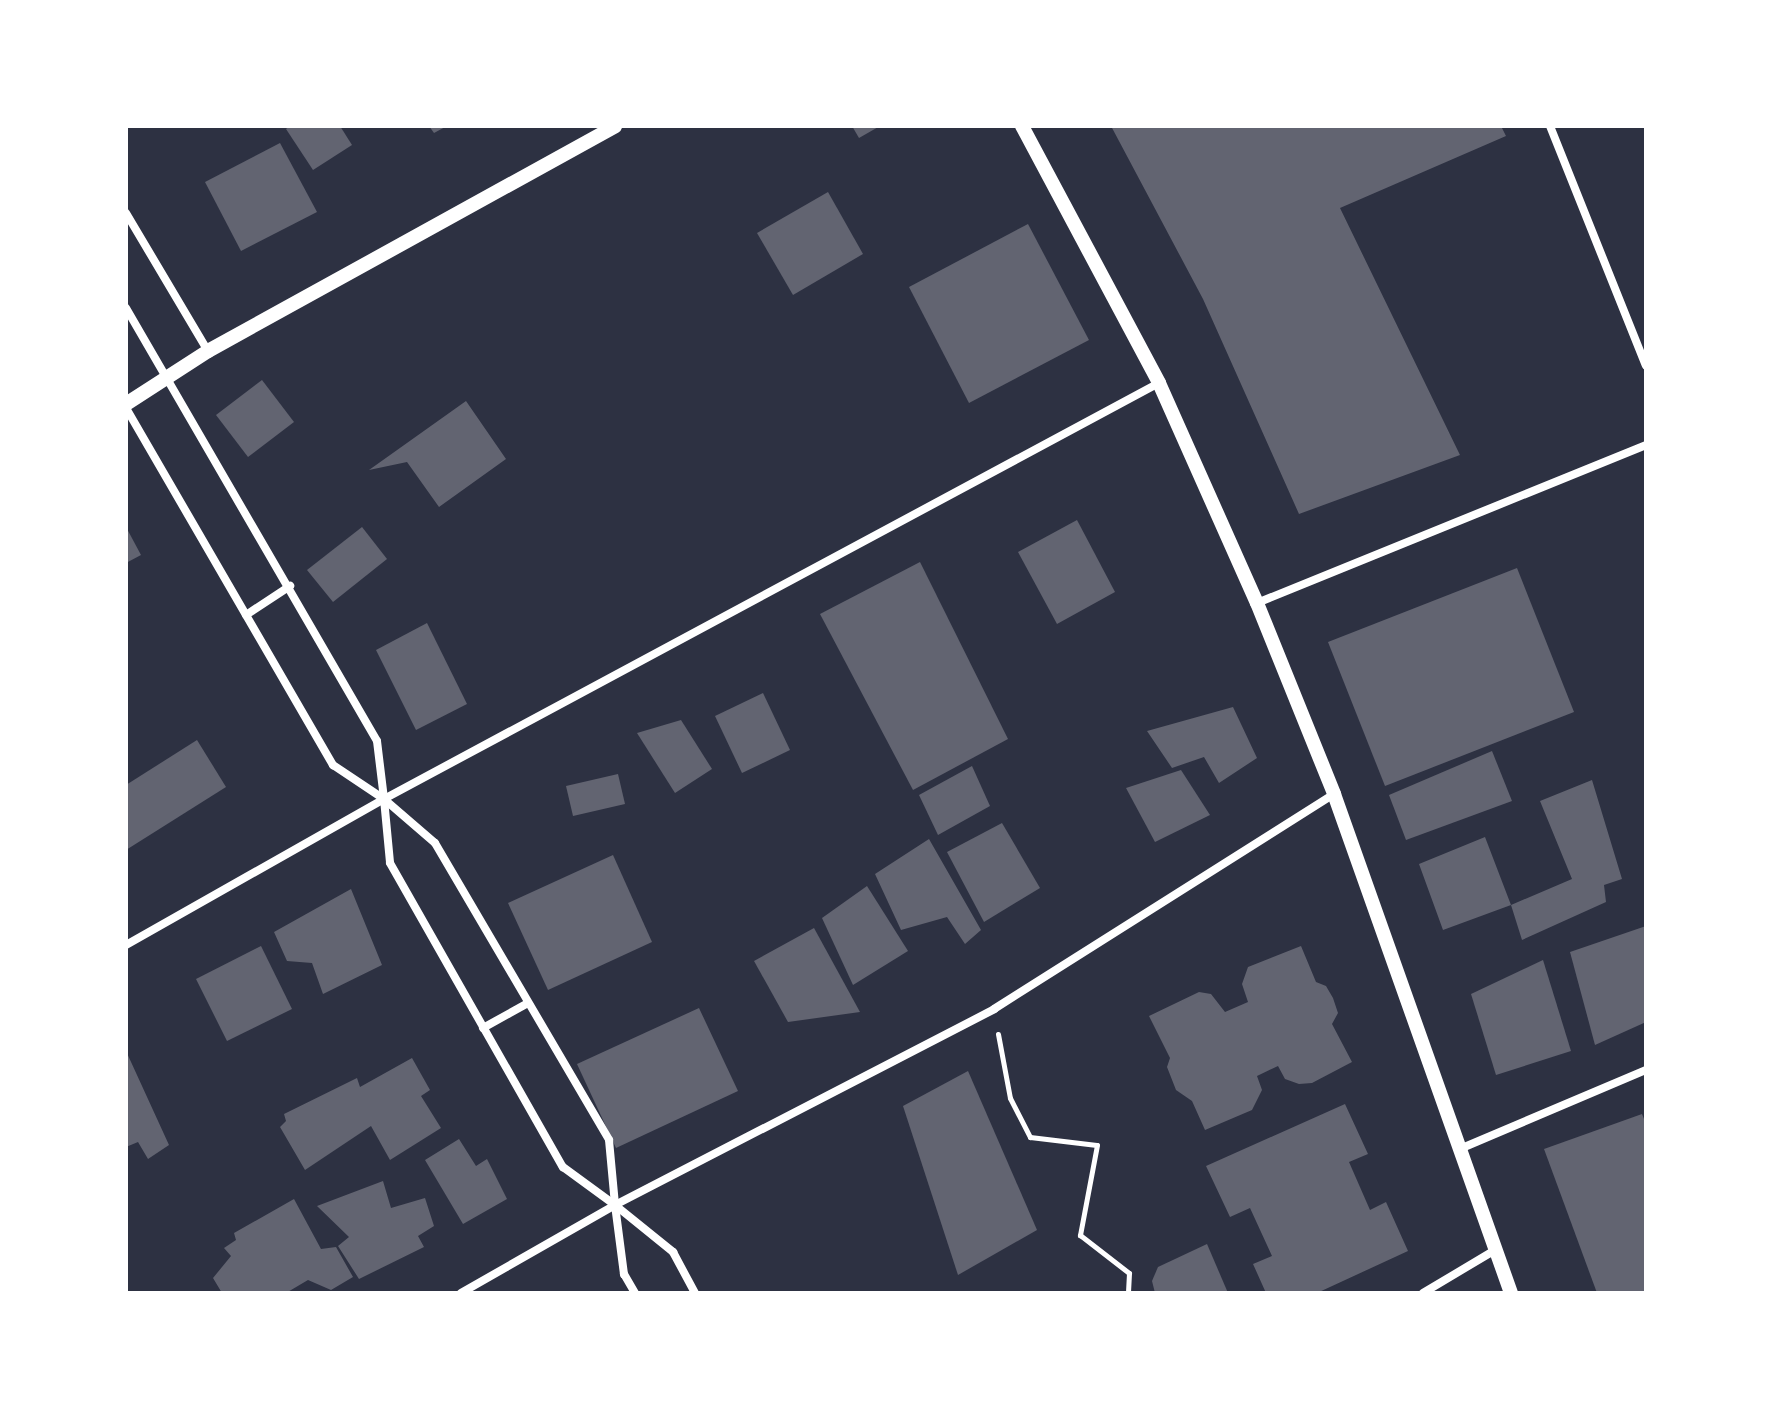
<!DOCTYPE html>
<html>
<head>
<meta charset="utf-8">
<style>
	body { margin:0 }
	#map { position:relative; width:1772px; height:1419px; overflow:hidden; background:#2d3142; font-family:Overpass,sans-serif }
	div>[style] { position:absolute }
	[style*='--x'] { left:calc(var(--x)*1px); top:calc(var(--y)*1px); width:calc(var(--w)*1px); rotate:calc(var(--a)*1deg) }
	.building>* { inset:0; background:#626471 }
	.path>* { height:5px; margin:-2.5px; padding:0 2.5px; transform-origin:2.5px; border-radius:2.5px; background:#fff }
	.minor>* { height:8px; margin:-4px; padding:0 4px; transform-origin:4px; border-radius:4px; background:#fff }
	.tertiary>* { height:14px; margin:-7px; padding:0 7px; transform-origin:7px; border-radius:7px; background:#fff }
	span { translate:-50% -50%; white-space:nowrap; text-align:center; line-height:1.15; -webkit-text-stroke:6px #fff; paint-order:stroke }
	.frame { position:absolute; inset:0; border:128px solid #fff; pointer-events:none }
</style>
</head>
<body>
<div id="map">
	<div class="building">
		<div style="clip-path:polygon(290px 126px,340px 126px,352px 145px,313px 170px,286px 129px)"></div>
		<div style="clip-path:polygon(429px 126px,447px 126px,434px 133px)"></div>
		<div style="clip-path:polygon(852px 126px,880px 126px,859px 138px)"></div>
		<div style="clip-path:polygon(1111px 126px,1501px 126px,1506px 136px,1340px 208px,1460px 455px,1299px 514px,1203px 299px)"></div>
		<div style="clip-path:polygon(280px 143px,317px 212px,241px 251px,205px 182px)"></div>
		<div style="clip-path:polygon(828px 192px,863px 254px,793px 295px,757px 233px)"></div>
		<div style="clip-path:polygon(1028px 224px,1089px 340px,969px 403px,909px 287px)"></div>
		<div style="clip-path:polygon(262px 380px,294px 422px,248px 457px,216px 415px)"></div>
		<div style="clip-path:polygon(466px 401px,506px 459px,439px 507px,407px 462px,369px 470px)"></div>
		<div style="clip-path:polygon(1077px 520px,1115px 592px,1057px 624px,1018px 552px)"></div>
		<div style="clip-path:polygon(126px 527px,141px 555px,126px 563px)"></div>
		<div style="clip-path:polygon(362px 527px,387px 559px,333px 602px,307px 570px)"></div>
		<div style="clip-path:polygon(920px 562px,1008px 739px,913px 790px,820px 614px)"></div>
		<div style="clip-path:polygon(1517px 568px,1574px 712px,1385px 786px,1328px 642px)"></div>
		<div style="clip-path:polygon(427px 623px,467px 704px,416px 730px,376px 650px)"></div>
		<div style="clip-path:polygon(763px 693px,790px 750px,742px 773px,715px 716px)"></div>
		<div style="clip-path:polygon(1233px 707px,1257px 758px,1219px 783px,1204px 757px,1172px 768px,1147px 731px)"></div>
		<div style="clip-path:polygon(681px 720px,712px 769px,675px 793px,637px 733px)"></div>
		<div style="clip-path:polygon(197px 740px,226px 787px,126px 850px,126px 785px)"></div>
		<div style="clip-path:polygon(1492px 751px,1512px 801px,1406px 840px,1389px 795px)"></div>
		<div style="clip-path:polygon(972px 766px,990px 806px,938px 835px,919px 795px)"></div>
		<div style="clip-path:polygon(1181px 770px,1210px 815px,1155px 842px,1126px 788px)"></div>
		<div style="clip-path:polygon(618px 774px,625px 804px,573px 816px,566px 786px)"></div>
		<div style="clip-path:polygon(1592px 780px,1622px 879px,1604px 885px,1606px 902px,1522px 940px,1511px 905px,1443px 930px,1419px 864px,1485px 837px,1511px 905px,1572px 879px,1540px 801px)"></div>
		<div style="clip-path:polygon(1002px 823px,1040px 888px,984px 922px,947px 852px)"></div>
		<div style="clip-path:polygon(929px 839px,981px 930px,965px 944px,947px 917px,901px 930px,875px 874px)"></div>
		<div style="clip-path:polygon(613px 855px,652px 942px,548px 990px,508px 903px)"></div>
		<div style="clip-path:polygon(867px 886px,908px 951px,853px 985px,822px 918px)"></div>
		<div style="clip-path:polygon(351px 889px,382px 965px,323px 994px,312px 963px,287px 961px,274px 932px)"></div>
		<div style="clip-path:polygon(1646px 926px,1646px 1022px,1595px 1045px,1570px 952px)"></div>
		<div style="clip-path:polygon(814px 928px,860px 1012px,788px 1022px,754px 961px)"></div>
		<div style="clip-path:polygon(261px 946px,292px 1009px,227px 1041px,196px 979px)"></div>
		<div style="clip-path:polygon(1301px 946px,1316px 982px,1326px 986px,1333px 998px,1338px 1013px,1332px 1024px,1352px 1062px,1312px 1083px,1299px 1084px,1285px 1079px,1278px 1066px,1257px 1076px,1262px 1090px,1252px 1110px,1205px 1130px,1192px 1101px,1176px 1090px,1167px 1067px,1170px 1058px,1149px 1016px,1199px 992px,1211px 994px,1225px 1012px,1248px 1002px,1242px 984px,1248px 967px)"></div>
		<div style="clip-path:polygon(1543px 960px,1571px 1051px,1496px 1075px,1471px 994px)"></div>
		<div style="clip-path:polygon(699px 1008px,738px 1091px,616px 1148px,577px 1064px)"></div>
		<div style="clip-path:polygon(126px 1051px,169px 1145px,148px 1159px,138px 1142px,126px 1147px)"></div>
		<div style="clip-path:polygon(412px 1058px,430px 1090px,421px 1096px,441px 1128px,390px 1160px,371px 1126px,305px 1170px,280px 1127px,286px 1121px,284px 1114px,357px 1078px,360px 1087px)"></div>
		<div style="clip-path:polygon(968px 1071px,1037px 1230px,958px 1275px,903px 1106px)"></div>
		<div style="clip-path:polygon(1345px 1104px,1368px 1154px,1349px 1162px,1370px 1210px,1386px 1202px,1408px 1251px,1317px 1293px,1266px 1293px,1253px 1264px,1272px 1256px,1250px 1208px,1230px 1217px,1206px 1166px)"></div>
		<div style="clip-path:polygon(1642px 1114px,1646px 1124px,1646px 1293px,1597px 1293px,1544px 1149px)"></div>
		<div style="clip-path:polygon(459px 1139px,476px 1166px,487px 1159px,507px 1199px,463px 1224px,425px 1160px)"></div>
		<div style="clip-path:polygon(383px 1181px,391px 1208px,425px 1198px,434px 1226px,418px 1236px,424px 1247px,359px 1279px,338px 1246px,349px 1237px,317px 1206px)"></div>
		<div style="clip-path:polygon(294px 1199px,321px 1249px,336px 1247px,353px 1277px,331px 1290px,308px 1280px,286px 1293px,222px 1293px,213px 1278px,231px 1256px,224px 1248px,236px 1240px,234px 1233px)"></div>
		<div style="clip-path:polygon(1207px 1244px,1228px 1293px,1155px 1293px,1152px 1281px,1158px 1267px)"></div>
	</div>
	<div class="path">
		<div style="--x:998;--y:1034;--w:65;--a:79.4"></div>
		<div style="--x:1010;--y:1098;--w:44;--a:62.9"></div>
		<div style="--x:1030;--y:1137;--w:67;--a:6.8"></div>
		<div style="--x:1097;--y:1145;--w:92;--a:100.7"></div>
		<div style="--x:1080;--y:1235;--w:62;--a:37.8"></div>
		<div style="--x:1129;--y:1273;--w:20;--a:93"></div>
	</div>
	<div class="minor">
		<div style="--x:1550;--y:126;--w:258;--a:68.2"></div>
		<div style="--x:126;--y:213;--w:161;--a:59.3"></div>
		<div style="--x:126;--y:308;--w:500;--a:59.9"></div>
		<div style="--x:377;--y:741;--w:58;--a:83.1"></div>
		<div style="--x:384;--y:799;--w:67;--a:40.8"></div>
		<div style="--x:435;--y:843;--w:344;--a:59.6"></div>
		<div style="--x:609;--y:1140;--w:65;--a:84.7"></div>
		<div style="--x:615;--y:1205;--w:75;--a:39"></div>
		<div style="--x:673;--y:1252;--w:47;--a:61.8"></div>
		<div style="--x:126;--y:408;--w:413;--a:59.9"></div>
		<div style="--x:333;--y:765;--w:61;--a:33.7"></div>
		<div style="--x:384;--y:799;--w:64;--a:84.6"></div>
		<div style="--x:390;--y:863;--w:350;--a:60.4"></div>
		<div style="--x:563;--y:1167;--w:64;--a:36.2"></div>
		<div style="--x:615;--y:1205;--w:70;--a:82.6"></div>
		<div style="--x:624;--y:1274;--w:22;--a:60"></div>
		<div style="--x:1257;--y:603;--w:420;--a:-22.1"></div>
		<div style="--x:246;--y:615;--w:53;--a:-33.4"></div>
		<div style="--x:126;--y:945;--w:296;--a:-29.5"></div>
		<div style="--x:384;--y:799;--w:880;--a:-28.23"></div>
		<div style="--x:483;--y:1028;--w:51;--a:-29.1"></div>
		<div style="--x:1462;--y:1148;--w:200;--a:-23"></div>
		<div style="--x:461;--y:1293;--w:177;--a:-29.7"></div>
		<div style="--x:615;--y:1205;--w:427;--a:-27.3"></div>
		<div style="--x:994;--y:1009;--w:402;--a:-32.3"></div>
		<div style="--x:1423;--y:1293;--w:84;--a:-30.8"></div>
	</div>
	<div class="tertiary">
		<div style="--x:1022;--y:126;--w:291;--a:61.9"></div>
		<div style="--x:1159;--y:383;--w:241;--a:66"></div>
		<div style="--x:1257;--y:603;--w:206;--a:68"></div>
		<div style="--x:1334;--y:794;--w:529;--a:70.47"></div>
		<div style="--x:126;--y:404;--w:98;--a:-32.9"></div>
		<div style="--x:208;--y:351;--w:465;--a:-28.9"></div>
	</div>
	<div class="frame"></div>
</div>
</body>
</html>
